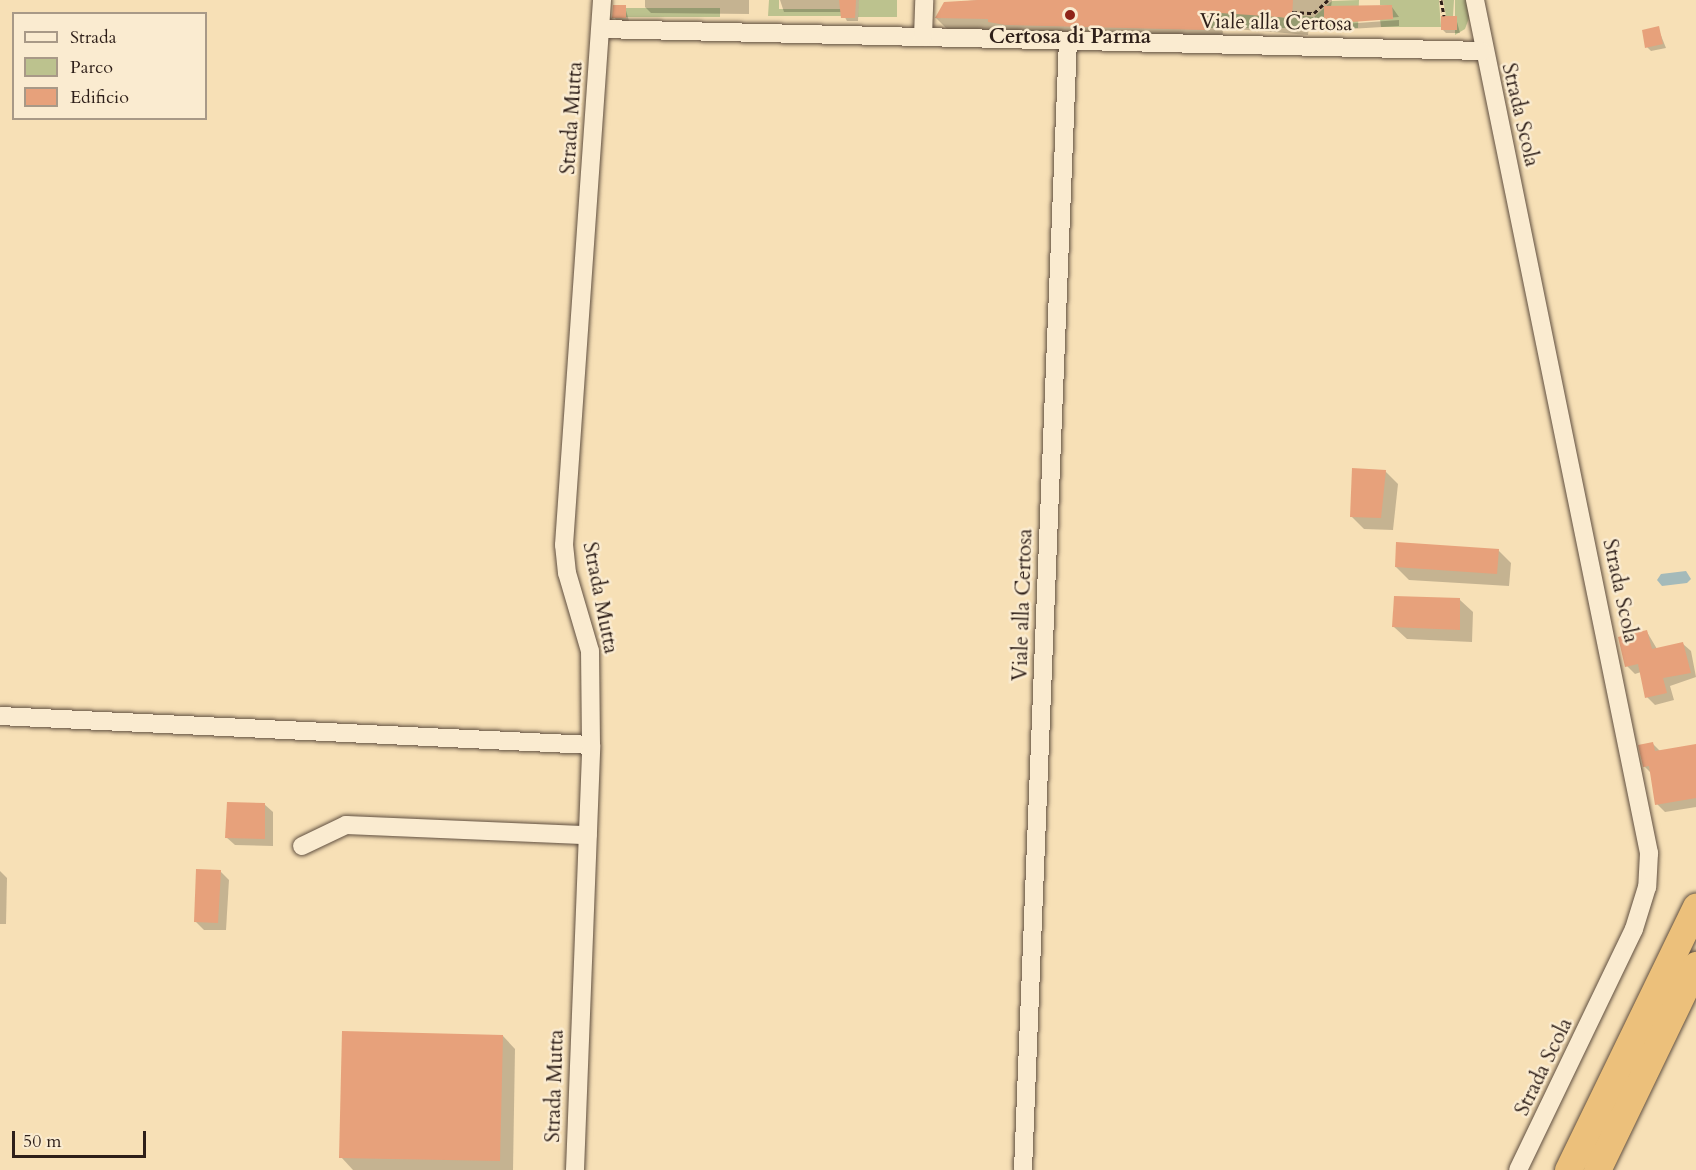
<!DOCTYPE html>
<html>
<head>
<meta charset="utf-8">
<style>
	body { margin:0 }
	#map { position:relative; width:1696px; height:1170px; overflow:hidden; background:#f7e0b6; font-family:Cardo,serif }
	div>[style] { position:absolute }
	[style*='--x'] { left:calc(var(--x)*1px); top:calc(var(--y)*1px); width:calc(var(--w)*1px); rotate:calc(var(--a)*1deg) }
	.green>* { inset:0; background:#bcc28e }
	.water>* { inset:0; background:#a4baba }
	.shadow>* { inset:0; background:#0003 }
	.building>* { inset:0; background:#e7a17b }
	.path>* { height:3px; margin-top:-1.5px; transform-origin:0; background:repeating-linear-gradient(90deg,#2e1f19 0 4.5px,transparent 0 7.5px) }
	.roads { filter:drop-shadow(0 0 2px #604f40) drop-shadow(0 0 2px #604f40) }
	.minor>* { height:18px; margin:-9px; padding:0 9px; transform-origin:9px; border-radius:9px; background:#faebd0 }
	.highway>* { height:27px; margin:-13.5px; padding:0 13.5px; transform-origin:13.5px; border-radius:13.5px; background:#ecc07b }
	.dots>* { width:16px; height:16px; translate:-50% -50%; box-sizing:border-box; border:3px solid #faebd0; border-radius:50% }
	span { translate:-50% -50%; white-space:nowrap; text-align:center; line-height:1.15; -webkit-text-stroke:5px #faebd0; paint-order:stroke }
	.street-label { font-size:21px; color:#2e1f19 }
	.poi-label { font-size:21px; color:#2e1f19; font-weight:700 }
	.legend { position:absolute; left:12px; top:12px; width:195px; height:108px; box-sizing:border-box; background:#faebd0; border:2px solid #a89987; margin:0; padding:8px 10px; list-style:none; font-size:18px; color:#2e1f19 }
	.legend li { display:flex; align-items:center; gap:12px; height:30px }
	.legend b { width:30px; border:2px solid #a89987 }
	.scale { position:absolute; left:12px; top:1131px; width:134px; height:27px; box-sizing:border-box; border:3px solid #2e1f19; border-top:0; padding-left:8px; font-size:18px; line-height:21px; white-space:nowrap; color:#2e1f19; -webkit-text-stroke:4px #faebd0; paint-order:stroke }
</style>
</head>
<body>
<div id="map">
	<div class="green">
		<div style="clip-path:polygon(769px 0,779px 0,779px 9px,841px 9px,841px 16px,768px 16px)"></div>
		<div style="clip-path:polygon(859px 0,897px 0,897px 17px,858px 17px)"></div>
		<div style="clip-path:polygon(evenodd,1359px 0,1358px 28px,1205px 28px,1207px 6px,1293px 19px,1294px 15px,1314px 17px,1332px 1px,1359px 0,1352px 6px,1352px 24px,1325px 24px,1324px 10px,1352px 6px)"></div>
		<div style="clip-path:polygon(1380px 0,1439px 0,1441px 27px,1381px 27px,1380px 19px,1393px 19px,1392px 6px,1380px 5px)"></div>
		<div style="clip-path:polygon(1443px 0,1454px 0,1453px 16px,1446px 16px)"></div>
		<div style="clip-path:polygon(1455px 0,1469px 0,1469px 18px,1465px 29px,1455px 35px)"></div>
		<div style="clip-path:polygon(626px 8px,720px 8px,720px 17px,625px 17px)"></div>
	</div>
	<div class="water">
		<div style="clip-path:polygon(1686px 571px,1691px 579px,1687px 583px,1662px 586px,1657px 580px,1661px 574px)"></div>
	</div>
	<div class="shadow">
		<div style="clip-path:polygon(645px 0,749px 0,749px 14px,651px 13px,645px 7px)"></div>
		<div style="clip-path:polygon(780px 0,859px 0,858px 21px,847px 21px,842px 12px,784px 12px)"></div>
		<div style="clip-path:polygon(979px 0,1332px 0,1331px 7px,1392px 7px,1399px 17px,1330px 22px,1330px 25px,1399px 20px,1399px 26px,1333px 30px,1328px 26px,1309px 25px,1308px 35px,1223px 28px,1222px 47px,953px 35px,936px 18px,945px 3px)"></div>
		<div style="clip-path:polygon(625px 7px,629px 21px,617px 21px,614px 17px)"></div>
		<div style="clip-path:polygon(1456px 18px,1460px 33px,1446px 33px,1442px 29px)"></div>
		<div style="clip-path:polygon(1658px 28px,1666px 48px,1651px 51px,1647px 47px)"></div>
		<div style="clip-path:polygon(1385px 471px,1398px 484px,1393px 530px,1364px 529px,1351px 516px)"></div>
		<div style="clip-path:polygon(1498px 550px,1511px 563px,1509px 586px,1409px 580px,1396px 567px)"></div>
		<div style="clip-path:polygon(1460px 600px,1473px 612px,1472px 642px,1407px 639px,1394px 627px)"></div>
		<div style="clip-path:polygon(1647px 632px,1657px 649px,1683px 644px,1691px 651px,1696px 677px,1670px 686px,1674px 700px,1655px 705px,1647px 697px,1641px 672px,1635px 674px,1627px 666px)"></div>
		<div style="clip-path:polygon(1653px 744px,1661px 752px,1696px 746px,1696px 807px,1665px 812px,1657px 804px,1652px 774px,1644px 766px)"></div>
		<div style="clip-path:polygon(264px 804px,273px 812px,273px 846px,235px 845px,226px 837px)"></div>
		<div style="clip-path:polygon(0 871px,7px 878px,6px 924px,0 924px)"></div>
		<div style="clip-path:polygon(220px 871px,229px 880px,226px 930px,204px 930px,196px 922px)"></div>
		<div style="clip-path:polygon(503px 1036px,515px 1049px,513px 1170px,353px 1170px,341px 1157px)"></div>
	</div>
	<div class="building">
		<div style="clip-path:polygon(839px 0,856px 0,855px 18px,841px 18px)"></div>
		<div style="clip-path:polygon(978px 0,1293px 0,1292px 18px,1206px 12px,1205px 30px,1006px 25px,988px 22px,988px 19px,935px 18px,944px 2px)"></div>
		<div style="clip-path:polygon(613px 5px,626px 5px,626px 18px,612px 18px)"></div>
		<div style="clip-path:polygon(1392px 5px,1393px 19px,1324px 24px,1324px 6px)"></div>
		<div style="clip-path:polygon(1441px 16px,1457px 16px,1457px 30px,1441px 30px)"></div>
		<div style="clip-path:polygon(1659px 26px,1663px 44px,1645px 48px,1642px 30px)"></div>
		<div style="clip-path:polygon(1352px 468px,1386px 470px,1381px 518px,1350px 517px)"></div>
		<div style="clip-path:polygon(1396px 542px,1499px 549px,1497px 574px,1395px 567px)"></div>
		<div style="clip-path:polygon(1394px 596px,1460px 598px,1460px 630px,1392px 627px)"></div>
		<div style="clip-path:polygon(1647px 630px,1652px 649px,1683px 642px,1691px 673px,1663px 678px,1667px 693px,1645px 698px,1638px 664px,1625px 667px,1618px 637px)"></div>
		<div style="clip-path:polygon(1653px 742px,1655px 751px,1696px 744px,1696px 798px,1655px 805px,1649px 766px,1643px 767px,1638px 745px)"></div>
		<div style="clip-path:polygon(227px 802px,265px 803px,265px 839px,225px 838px)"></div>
		<div style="clip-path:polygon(196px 869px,221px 870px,218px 923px,194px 922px)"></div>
		<div style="clip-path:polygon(342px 1031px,503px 1035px,500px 1161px,339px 1158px)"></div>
	</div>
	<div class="path">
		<div style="--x:1441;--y:0;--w:16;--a:79"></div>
		<div style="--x:1292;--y:12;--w:22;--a:3"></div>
		<div style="--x:1314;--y:13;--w:19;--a:-43"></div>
	</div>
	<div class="roads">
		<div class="minor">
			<div style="--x:1475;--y:0;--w:871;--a:78.47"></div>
			<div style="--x:1649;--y:853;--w:34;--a:93"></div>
			<div style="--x:1647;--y:887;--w:44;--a:107.2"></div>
			<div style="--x:1634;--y:929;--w:267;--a:115.7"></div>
			<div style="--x:601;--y:29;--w:881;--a:1.43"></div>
			<div style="--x:923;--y:37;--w:37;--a:-88"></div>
			<div style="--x:0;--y:716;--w:592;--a:2.81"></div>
			<div style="--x:302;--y:846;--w:49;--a:-25.5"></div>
			<div style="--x:346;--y:825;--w:242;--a:2.4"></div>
			<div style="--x:575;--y:1170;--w:425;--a:-87.8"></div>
			<div style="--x:591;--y:745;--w:94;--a:-90.6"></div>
			<div style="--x:590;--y:651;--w:81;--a:-106.4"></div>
			<div style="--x:567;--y:573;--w:28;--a:-96"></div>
			<div style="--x:564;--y:545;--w:546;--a:-86.01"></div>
			<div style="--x:1023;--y:1170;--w:1130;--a:-87.72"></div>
		</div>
		<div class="highway">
			<div style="--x:1568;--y:1170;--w:293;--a:-64.1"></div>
			<div style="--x:1597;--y:1170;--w:228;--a:-64.2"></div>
		</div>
	</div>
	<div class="dots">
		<div style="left:1070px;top:15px;background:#8f2418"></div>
	</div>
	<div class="street-label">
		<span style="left:1276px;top:23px;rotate:1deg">Viale alla Certosa</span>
		<span style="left:1520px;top:115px;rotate:77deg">Strada Scola</span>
		<span style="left:572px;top:118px;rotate:-86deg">Strada Mutta</span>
		<span style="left:1620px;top:591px;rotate:78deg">Strada Scola</span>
		<span style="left:600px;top:598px;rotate:79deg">Strada Mutta</span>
		<span style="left:1023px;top:605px;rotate:-88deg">Viale alla Certosa</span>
		<span style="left:1544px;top:1067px;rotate:-64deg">Strada Scola</span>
		<span style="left:555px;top:1086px;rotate:-88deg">Strada Mutta</span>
	</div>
	<div class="poi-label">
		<span style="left:1070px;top:37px">Certosa di Parma</span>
	</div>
	<ul class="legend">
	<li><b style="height:8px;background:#faebd0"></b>Strada</li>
	<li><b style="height:16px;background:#bcc28e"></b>Parco</li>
	<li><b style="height:16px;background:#e7a17b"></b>Edificio</li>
	</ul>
	<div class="scale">50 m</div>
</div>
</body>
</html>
